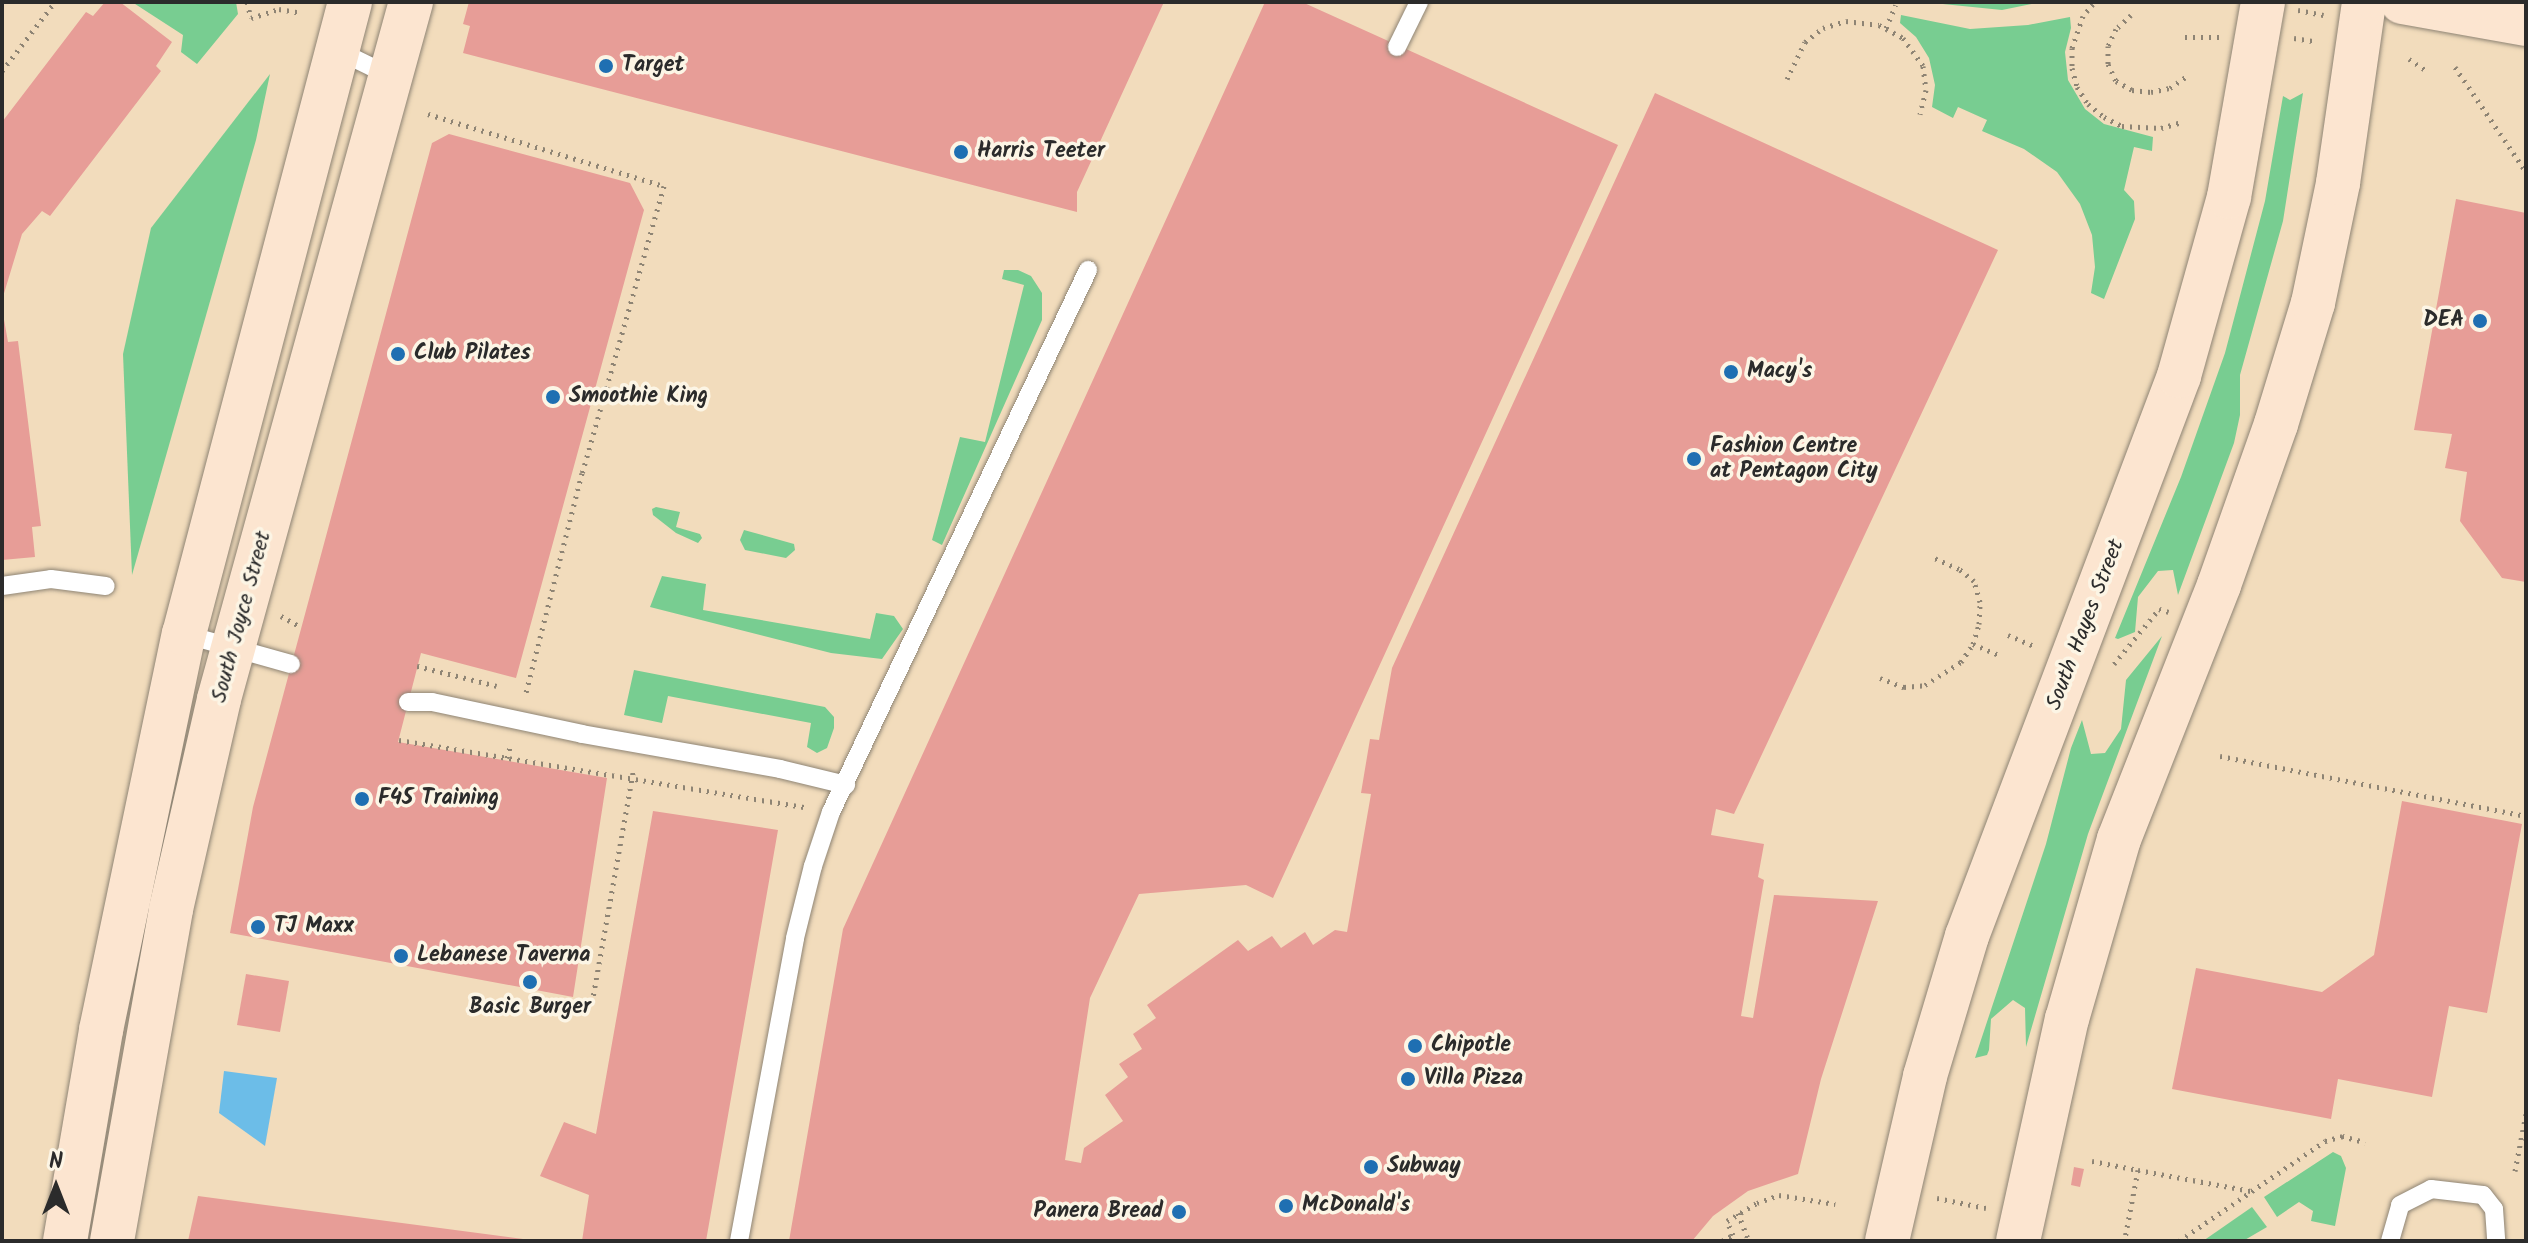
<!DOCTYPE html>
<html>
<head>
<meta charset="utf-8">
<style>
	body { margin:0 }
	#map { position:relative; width:2528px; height:1243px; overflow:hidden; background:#f2dcbc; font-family:Kalam,sans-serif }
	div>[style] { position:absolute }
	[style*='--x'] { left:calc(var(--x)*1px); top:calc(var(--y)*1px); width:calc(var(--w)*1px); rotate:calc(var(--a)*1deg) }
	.green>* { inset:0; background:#78cd91 }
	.water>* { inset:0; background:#6cbde8 }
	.building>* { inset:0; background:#e79d97 }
	.path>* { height:5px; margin-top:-2.5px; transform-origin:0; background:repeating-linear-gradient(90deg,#8e8474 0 2px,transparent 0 8px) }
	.roads { filter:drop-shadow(0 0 2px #8e8474) drop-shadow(0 0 2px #8e8474) }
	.service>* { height:18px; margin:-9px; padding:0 9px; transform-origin:9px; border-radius:9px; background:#fff }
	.secondary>* { height:44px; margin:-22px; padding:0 22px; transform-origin:22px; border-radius:22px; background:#fce5d0 }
	.dots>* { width:22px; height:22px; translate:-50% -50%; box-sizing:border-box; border:4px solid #fcf5e5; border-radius:50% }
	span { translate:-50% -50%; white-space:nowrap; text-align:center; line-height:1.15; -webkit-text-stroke:7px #fcf5e5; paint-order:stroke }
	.poi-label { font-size:22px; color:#2b2b2b; font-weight:700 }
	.left { translate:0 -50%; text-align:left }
	.right { translate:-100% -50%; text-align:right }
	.street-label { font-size:22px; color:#2b2b2b }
	.frame { position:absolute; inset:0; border:4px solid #2b2b2b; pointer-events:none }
	.north { position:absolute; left:16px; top:1147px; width:80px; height:80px; -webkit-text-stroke:6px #fcf5e5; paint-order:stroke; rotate:0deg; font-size:22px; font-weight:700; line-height:32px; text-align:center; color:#2b2b2b }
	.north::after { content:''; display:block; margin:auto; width:28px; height:36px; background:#2b2b2b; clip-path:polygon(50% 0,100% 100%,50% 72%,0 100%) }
</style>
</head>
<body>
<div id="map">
	<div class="green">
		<div style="clip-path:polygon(132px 2px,236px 2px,238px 14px,197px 64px,181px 52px,183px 35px)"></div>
		<div style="clip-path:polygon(1923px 2px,2041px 2px,2002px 10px)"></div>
		<div style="clip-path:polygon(1901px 15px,1970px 29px,2028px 25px,2070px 17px,2071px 28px,2065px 52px,2068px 80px,2085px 109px,2104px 124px,2153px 137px,2152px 151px,2134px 147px,2124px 190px,2134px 201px,2135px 219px,2104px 299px,2091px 293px,2095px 267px,2092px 235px,2080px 204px,2057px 172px,2024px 149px,1982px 131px,1987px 120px,1958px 107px,1953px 118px,1932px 107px,1935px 85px,1929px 58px,1916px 37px,1900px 23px)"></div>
		<div style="clip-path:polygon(270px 74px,256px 140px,132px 575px,123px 354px,151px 228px)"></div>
		<div style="clip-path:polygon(2303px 93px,2283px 221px,2240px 375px,2240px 415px,2234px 443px,2178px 595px,2173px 570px,2158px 571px,2138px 597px,2135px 632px,2118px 639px,2115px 638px,2181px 477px,2225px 353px,2265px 201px,2283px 96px,2290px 100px)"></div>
		<div style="clip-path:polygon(1004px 270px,1018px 270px,1031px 276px,1042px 293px,1042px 320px,942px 545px,932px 540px,960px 437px,985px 442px,1024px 285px,1002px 279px)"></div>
		<div style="clip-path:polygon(656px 507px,680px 512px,676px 527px,700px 534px,702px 538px,698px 543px,676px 533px,653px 515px,652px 509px)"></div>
		<div style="clip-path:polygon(744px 530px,794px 544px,795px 550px,786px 558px,745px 550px,740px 540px)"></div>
		<div style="clip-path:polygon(662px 576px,706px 584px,703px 610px,870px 639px,876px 613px,894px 616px,903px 629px,882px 659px,831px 653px,650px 607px)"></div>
		<div style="clip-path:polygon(2162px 636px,2088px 834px,2026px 1047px,2025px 1008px,2013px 1000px,1991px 1019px,1989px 1050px,1987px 1055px,1975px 1058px,2046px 844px,2071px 748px,2082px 720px,2091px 754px,2105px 753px,2121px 729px,2126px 680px)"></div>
		<div style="clip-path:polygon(634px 670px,825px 707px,834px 717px,834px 728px,827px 748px,817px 753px,807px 747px,811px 723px,668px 696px,662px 723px,624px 715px)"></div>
		<div style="clip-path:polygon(2333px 1152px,2341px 1156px,2346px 1168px,2335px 1226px,2311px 1221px,2313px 1211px,2299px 1202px,2277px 1217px,2264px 1197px)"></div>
		<div style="clip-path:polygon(2252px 1207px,2267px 1227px,2243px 1241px,2203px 1241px)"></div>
	</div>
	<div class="water">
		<div style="clip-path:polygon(224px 1071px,277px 1078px,265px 1146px,219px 1113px)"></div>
	</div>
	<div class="building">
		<div style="clip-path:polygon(105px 2px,120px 2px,172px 42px,156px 66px,161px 71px,50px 216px,42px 211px,22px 234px,2px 300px,2px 122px,86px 12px,93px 16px)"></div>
		<div style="clip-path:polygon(469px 2px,1164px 2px,1077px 192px,1077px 212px,463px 53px,470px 26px,463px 24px)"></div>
		<div style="clip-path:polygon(1265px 2px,1302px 2px,1618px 145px,1273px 898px,1246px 885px,1139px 894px,1090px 998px,1065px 1160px,1081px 1163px,1084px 1148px,1123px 1121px,1105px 1095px,1128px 1077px,1119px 1064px,1142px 1049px,1133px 1034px,1156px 1018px,1147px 1005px,1238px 940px,1248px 951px,1272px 936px,1281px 948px,1305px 932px,1313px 945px,1335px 930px,1347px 932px,1371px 794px,1361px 793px,1370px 739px,1379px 740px,1392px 668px,1655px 93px,1998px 250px,1734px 814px,1716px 809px,1711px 835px,1764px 844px,1758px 877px,1764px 880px,1741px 1016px,1753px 1018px,1774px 895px,1878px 901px,1821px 1079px,1798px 1174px,1748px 1191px,1713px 1216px,1692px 1241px,789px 1241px,843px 929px)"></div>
		<div style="clip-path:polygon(449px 134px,630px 183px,644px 210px,516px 678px,421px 653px,398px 742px,607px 778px,573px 997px,230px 933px,253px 807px,432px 143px)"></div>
		<div style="clip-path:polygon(2456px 199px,2526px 213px,2526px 582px,2502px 578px,2460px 521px,2467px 472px,2445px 468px,2452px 434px,2414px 430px)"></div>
		<div style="clip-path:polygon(2px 308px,8px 342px,18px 341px,41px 526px,32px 527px,35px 557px,2px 560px)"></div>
		<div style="clip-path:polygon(2402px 801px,2522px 824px,2487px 1013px,2449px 1006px,2432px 1097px,2338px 1079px,2331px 1119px,2172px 1089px,2196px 968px,2322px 992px,2374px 955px)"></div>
		<div style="clip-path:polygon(653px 811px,778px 830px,706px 1241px,582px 1241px,589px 1195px,540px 1176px,564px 1122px,596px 1134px)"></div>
		<div style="clip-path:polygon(246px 974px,289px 981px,280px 1032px,237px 1025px)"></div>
		<div style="clip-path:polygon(2074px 1167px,2084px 1169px,2080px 1187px,2071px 1185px)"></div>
		<div style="clip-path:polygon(198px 1196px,523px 1239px,523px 1241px,188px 1241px)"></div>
	</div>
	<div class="path">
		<div style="--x:247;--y:2;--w:16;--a:76"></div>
		<div style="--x:251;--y:18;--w:29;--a:-18"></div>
		<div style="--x:279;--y:9;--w:22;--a:10"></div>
		<div style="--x:2093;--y:4;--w:16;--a:130"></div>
		<div style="--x:2083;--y:16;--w:34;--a:109"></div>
		<div style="--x:2072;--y:48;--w:20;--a:90"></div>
		<div style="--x:2072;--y:68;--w:20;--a:75"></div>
		<div style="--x:2077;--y:87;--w:20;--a:57"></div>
		<div style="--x:2088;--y:104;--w:21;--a:39"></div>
		<div style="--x:2104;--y:117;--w:20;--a:27"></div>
		<div style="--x:2122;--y:126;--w:39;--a:3"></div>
		<div style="--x:2161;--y:128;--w:19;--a:-16"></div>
		<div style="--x:2298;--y:10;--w:26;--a:11"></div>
		<div style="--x:2131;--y:15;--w:21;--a:137"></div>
		<div style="--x:2116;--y:29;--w:19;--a:115"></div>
		<div style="--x:2108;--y:46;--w:18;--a:90"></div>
		<div style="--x:2108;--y:64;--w:19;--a:65"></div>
		<div style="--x:2116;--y:81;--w:18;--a:29"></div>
		<div style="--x:2132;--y:90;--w:19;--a:6"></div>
		<div style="--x:2151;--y:92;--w:19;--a:-12"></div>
		<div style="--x:2170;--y:88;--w:19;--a:-35"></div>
		<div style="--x:1886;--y:28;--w:25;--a:-67"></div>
		<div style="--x:2185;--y:37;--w:35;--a:0"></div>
		<div style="--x:2294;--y:38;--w:19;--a:9"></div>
		<div style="--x:2409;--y:59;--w:22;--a:34"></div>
		<div style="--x:2455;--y:67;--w:127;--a:55.9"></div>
		<div style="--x:2;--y:71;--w:87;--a:-52.5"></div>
		<div style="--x:1787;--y:79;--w:41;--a:-64.1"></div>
		<div style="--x:1805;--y:42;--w:23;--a:-38"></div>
		<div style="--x:1823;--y:28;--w:24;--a:-17"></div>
		<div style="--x:1846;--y:21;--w:33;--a:7"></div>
		<div style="--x:1879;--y:25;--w:27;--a:28"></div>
		<div style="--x:1903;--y:38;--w:34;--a:54"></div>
		<div style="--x:1923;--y:66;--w:24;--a:83"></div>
		<div style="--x:1926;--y:90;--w:25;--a:104"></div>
		<div style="--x:428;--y:114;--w:247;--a:17"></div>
		<div style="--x:664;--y:186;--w:298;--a:105.9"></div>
		<div style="--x:582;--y:473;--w:230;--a:104.3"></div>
		<div style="--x:281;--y:616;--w:23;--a:29"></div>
		<div style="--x:2008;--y:635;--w:30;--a:23"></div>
		<div style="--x:1973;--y:644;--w:28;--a:23"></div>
		<div style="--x:2114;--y:664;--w:71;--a:-50.7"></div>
		<div style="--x:2159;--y:609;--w:10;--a:17"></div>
		<div style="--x:417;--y:666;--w:82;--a:14"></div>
		<div style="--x:1880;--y:678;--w:26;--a:21"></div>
		<div style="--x:1904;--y:687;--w:21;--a:-5"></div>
		<div style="--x:1925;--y:685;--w:43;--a:-32.6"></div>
		<div style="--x:1961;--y:662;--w:22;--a:-56"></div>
		<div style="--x:1973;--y:644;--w:21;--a:-73"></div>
		<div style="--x:1979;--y:624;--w:22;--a:-87"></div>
		<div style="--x:1980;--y:602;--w:22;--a:-106"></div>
		<div style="--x:1974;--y:581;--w:19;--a:-141"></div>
		<div style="--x:1959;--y:569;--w:27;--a:-156"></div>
		<div style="--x:399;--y:740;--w:415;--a:9.4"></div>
		<div style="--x:2220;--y:756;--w:312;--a:11.1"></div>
		<div style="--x:507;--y:758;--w:15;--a:-74"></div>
		<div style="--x:592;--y:1003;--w:239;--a:-79.9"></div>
		<div style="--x:2092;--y:1161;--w:47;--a:11.1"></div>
		<div style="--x:2138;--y:1170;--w:69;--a:100.8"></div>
		<div style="--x:2138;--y:1170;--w:115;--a:10.5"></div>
		<div style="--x:2515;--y:1171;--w:58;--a:-79.1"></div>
		<div style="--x:1937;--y:1198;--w:50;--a:11.5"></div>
		<div style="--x:1738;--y:1213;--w:30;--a:69"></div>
		<div style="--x:1722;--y:1241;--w:13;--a:-29"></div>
		<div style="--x:1733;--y:1235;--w:15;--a:-113"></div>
		<div style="--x:1727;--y:1221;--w:35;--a:-31"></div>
		<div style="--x:1757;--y:1203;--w:23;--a:-20"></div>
		<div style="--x:1779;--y:1195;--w:57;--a:9.1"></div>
		<div style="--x:2179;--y:1241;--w:177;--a:-34.4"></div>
		<div style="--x:2325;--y:1141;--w:18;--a:-16"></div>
		<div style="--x:2342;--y:1136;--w:24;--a:15"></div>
	</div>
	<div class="roads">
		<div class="service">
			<div style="--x:1397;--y:47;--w:50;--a:-63.9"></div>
			<div style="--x:339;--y:51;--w:57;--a:26.1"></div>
			<div style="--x:2;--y:586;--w:49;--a:-8.1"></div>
			<div style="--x:51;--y:579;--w:55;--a:7.3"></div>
			<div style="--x:184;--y:634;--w:111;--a:15.7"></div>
			<div style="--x:408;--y:702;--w:24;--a:0"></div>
			<div style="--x:432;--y:702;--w:153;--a:12"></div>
			<div style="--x:582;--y:734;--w:201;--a:10"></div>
			<div style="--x:780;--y:769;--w:68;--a:13.6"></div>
			<div style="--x:739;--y:1241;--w:308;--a:-79.5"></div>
			<div style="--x:795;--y:938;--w:74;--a:-76"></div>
			<div style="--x:813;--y:866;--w:57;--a:-71.6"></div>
			<div style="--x:831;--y:812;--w:600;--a:-64.63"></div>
			<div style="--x:2390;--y:1241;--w:37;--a:-74"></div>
			<div style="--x:2400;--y:1205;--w:35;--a:-27"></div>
			<div style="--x:2431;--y:1189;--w:52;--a:6.6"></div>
			<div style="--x:2483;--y:1195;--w:18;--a:52"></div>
			<div style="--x:2494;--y:1209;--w:32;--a:86"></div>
		</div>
		<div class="secondary">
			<div style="--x:2402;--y:2;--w:126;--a:10.1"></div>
			<div style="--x:65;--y:1241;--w:214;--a:-80.3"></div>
			<div style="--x:101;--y:1030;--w:405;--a:-78.2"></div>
			<div style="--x:184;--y:634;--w:653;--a:-75.28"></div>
			<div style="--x:112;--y:1241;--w:337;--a:-79.9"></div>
			<div style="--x:171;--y:909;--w:215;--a:-77.1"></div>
			<div style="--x:219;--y:699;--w:723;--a:-74.6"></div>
			<div style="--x:1887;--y:1241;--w:169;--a:-77"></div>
			<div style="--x:1925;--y:1076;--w:146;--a:-73.3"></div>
			<div style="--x:1967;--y:936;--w:599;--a:-69.26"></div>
			<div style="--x:2179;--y:376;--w:186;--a:-74.4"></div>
			<div style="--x:2229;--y:197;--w:198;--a:-80.1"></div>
			<div style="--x:2018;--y:1241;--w:227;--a:-77.6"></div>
			<div style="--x:2067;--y:1019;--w:187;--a:-73.9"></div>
			<div style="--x:2119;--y:839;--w:273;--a:-68.5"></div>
			<div style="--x:2219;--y:585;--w:171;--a:-70.5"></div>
			<div style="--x:2276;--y:424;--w:127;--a:-73"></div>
			<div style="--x:2313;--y:303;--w:123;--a:-78.2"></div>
			<div style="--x:2338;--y:183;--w:183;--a:-81.8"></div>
		</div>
	</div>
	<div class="dots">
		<div style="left:606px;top:66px;background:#1f6fb2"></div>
		<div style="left:961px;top:152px;background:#1f6fb2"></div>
		<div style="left:2480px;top:321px;background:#1f6fb2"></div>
		<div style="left:398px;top:354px;background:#1f6fb2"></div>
		<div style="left:1731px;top:372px;background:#1f6fb2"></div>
		<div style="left:553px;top:397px;background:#1f6fb2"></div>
		<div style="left:1694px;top:459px;background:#1f6fb2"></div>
		<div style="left:362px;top:799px;background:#1f6fb2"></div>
		<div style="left:258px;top:927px;background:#1f6fb2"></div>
		<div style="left:401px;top:956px;background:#1f6fb2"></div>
		<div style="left:530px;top:982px;background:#1f6fb2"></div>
		<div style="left:1415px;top:1046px;background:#1f6fb2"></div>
		<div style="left:1408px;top:1079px;background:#1f6fb2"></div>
		<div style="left:1371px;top:1167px;background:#1f6fb2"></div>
		<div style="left:1286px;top:1206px;background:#1f6fb2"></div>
		<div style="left:1179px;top:1212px;background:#1f6fb2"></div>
	</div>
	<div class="poi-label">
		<span class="left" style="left:622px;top:66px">Target</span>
		<span class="left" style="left:977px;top:152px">Harris Teeter</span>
		<span class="right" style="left:2464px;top:321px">DEA</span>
		<span class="left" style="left:414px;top:354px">Club Pilates</span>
		<span class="left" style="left:1747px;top:372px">Macy's</span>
		<span class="left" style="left:569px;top:397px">Smoothie King</span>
		<span class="left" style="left:1710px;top:459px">Fashion Centre<br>at Pentagon City</span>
		<span class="left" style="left:378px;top:799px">F45 Training</span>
		<span class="left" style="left:274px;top:927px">TJ Maxx</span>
		<span class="left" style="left:417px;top:956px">Lebanese Taverna</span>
		<span style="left:530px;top:1008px">Basic Burger</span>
		<span class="left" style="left:1431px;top:1046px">Chipotle</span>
		<span class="left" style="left:1424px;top:1079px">Villa Pizza</span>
		<span class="left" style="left:1387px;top:1167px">Subway</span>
		<span class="left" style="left:1302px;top:1206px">McDonald's</span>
		<span class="right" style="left:1163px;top:1212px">Panera Bread</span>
	</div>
	<div class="street-label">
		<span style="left:242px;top:617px;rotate:-75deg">South Joyce Street</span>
		<span style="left:2086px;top:625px;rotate:-69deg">South Hayes Street</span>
	</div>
	<div class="frame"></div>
	<div class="north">N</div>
</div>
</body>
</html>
